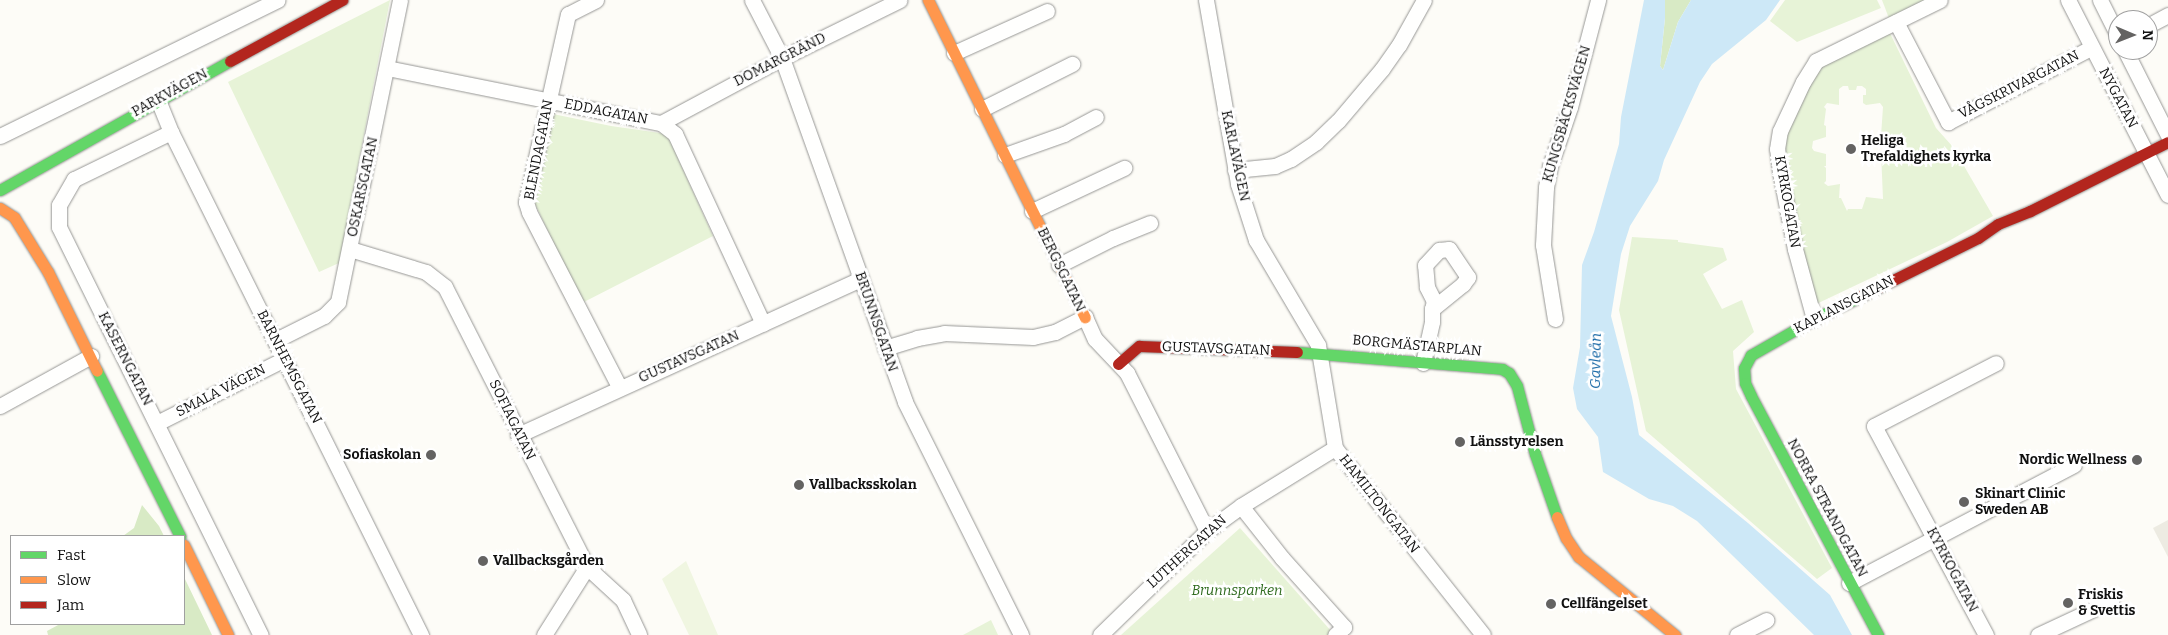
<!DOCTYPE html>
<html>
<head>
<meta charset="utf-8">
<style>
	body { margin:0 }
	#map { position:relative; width:2168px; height:635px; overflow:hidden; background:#fdfcf7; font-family:Bitter,serif }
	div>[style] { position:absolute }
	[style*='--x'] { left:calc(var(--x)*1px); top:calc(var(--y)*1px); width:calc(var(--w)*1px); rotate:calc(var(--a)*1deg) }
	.green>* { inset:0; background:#e7f3d7 }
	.forest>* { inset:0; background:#d8eac5 }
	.pitch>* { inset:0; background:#f0f6e1 }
	.plaza>* { inset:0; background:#edebe2 }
	.water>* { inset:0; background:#cde8f7 }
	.roads { filter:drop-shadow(0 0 1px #979795) drop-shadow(0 0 1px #979795) }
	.street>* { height:15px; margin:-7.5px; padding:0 7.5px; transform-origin:7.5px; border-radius:7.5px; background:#fffffe }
	.fast>* { height:11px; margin:-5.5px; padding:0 5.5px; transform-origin:5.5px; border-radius:5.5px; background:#63d668 }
	.slow>* { height:11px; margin:-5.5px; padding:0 5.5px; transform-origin:5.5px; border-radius:5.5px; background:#ff974d }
	.jam>* { height:11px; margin:-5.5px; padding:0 5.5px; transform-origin:5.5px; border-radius:5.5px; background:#b3261e }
	.dots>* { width:14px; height:14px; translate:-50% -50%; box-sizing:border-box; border:2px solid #fff; border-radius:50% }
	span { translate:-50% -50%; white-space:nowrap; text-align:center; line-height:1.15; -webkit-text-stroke:5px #fff; paint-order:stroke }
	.street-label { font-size:14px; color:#111 }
	.poi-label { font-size:14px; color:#111; font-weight:700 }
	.left { translate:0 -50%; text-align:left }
	.right { translate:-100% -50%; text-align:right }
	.park-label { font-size:14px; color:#2f6b1f; font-style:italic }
	.water-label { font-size:15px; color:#1768a6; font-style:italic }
	.legend { position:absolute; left:10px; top:535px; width:175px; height:90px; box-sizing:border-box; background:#fff; border:1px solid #a0a0a0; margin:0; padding:6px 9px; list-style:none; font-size:15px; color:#111 }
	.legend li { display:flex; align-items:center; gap:10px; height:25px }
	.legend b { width:25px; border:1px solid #a0a0a0 }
	.north { position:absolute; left:2108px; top:10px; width:50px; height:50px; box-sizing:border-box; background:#fff; border:1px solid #a0a0a0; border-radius:50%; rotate:91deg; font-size:14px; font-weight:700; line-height:20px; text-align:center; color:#111 }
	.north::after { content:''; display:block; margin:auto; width:18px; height:22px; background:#646362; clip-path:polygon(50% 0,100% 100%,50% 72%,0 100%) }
</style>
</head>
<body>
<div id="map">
	<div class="green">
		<div style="clip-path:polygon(390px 0,339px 263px,319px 272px,228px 82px)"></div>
		<div style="clip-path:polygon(1785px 0,1877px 0,1881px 8px,1797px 42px,1770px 21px)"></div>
		<div style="clip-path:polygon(1882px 0,1931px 0,1890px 21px)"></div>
		<div style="clip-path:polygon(evenodd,1887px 27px,1936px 128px,1953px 147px,1993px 216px,1947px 242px,1810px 307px,1780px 131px,1816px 61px,1887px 27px,1843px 86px,1848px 86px,1849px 90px,1856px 90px,1857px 86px,1862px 86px,1866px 89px,1866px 95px,1863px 95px,1863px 103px,1866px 105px,1880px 103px,1883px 107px,1881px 136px,1889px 138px,1889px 150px,1881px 152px,1883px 199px,1866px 197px,1862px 209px,1848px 209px,1847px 211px,1841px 198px,1839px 198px,1840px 184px,1828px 186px,1824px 183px,1826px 181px,1826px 168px,1824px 166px,1826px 166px,1826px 154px,1814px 151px,1812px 148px,1813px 141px,1826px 137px,1826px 126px,1824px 125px,1826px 109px,1824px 107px,1827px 103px,1839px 105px,1839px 89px,1843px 86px)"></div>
		<div style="clip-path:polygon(553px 114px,611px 126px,667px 134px,713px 236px,582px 303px,535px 204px)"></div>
		<div style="clip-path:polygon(1632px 237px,1678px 240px,1678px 242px,1723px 248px,1727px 260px,1703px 274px,1722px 309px,1742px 300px,1754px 332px,1733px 351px,1736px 389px,1832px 568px,1817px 579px,1646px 431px,1619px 310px)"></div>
		<div style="clip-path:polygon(1240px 528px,1332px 632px,1328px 635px,1121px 635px)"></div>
		<div style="clip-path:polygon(991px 620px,998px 635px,963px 635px)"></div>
	</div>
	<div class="forest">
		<div style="clip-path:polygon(1665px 0,1691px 0,1678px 22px,1663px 70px,1660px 66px,1665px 18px)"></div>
		<div style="clip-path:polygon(142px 505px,159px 526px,164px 536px,123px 536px,134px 528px)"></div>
		<div style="clip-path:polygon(184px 577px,212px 635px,48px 635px,47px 631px,60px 624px,184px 624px)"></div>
	</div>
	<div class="pitch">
		<div style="clip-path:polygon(686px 561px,718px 635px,689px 635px,662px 579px)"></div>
	</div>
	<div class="plaza">
		<div style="clip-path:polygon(2168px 520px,2168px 557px,2153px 528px)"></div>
	</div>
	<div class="water">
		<div style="clip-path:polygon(1644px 0,1665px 0,1665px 18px,1660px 66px,1663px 70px,1678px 22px,1691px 0,1780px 0,1766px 20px,1712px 64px,1700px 82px,1664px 160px,1658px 181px,1630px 226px,1621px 254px,1611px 316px,1632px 397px,1639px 435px,1748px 523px,1830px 595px,1852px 635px,1814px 635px,1697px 521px,1673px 506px,1649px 499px,1603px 472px,1598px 437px,1577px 409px,1573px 388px,1580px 347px,1582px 265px,1594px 232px,1619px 144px,1621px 117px)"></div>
	</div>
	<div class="roads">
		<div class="street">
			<div style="--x:596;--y:0;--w:31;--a:153"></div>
			<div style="--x:568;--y:14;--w:193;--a:102.6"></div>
			<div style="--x:526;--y:202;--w:10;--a:73"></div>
			<div style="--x:529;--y:212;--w:198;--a:62.7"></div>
			<div style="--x:752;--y:0;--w:65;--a:62.7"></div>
			<div style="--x:782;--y:58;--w:365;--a:70.3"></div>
			<div style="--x:905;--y:402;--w:260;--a:63.5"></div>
			<div style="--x:1206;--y:0;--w:187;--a:80.1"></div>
			<div style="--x:1238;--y:184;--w:59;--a:72.2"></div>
			<div style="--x:1256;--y:240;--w:122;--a:59.4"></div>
			<div style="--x:1318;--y:345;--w:104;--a:80.6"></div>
			<div style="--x:1335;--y:448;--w:238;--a:51.6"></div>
			<div style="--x:2068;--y:0;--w:219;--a:62.9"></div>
			<div style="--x:2100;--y:0;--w:40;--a:63.4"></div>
			<div style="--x:1896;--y:22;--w:113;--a:62.5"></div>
			<div style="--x:1948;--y:122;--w:161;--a:-27.4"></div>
			<div style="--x:2151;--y:24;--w:19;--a:-28"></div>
			<div style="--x:2125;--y:50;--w:95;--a:63.2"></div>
			<div style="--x:954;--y:53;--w:102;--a:-24.3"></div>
			<div style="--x:387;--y:68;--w:279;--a:11.4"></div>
			<div style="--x:661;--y:123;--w:18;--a:38"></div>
			<div style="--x:675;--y:134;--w:209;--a:65.1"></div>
			<div style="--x:158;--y:100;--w:35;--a:68"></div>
			<div style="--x:171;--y:132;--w:562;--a:63.57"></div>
			<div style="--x:982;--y:109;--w:101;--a:-26.6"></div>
			<div style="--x:661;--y:123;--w:137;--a:-28.2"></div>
			<div style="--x:782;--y:58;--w:131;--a:-26.2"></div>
			<div style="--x:171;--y:132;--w:108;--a:154.1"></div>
			<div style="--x:74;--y:179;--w:30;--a:120"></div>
			<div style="--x:59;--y:205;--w:22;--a:90"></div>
			<div style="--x:59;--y:227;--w:455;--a:63.7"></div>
			<div style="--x:0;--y:136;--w:309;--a:-26.1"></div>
			<div style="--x:1005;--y:155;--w:63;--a:-19.6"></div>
			<div style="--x:1064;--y:134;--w:36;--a:-28"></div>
			<div style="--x:1235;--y:170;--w:40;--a:-5.7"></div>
			<div style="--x:1275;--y:166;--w:17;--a:-24"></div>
			<div style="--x:1291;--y:159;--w:30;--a:-34"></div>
			<div style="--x:1316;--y:142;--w:30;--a:-44"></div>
			<div style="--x:1338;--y:121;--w:68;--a:-49.8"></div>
			<div style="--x:1382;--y:69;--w:29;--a:-55"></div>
			<div style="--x:1399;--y:45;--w:51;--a:-60.9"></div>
			<div style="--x:1032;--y:211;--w:102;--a:-25.1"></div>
			<div style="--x:350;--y:249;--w:79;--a:16.8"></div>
			<div style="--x:426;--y:272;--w:24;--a:38"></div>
			<div style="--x:445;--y:287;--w:314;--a:63.1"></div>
			<div style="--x:587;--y:567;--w:49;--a:42.5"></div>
			<div style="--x:623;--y:600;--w:38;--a:65"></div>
			<div style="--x:1059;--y:265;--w:60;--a:-26.6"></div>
			<div style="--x:1113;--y:238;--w:40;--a:-22"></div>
			<div style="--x:1555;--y:319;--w:75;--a:-99.2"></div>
			<div style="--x:1543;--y:245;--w:58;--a:-87"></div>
			<div style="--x:1546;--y:187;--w:21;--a:-79"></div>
			<div style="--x:1550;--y:166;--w:62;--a:-71.3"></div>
			<div style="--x:1570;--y:107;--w:111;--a:-75.3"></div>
			<div style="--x:1814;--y:319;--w:73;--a:-105.2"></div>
			<div style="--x:1795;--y:249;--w:78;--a:-101"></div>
			<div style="--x:1780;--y:172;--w:23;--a:-97"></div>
			<div style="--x:1777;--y:149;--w:18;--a:-81"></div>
			<div style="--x:1780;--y:131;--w:54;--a:-64.9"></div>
			<div style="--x:1803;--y:82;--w:25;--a:-58"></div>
			<div style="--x:1816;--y:61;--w:138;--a:-26.2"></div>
			<div style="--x:276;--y:340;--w:54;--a:-26.6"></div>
			<div style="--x:324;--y:316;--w:20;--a:-45"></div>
			<div style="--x:338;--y:302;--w:308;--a:-78.4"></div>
			<div style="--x:885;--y:348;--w:34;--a:-17"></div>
			<div style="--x:917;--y:338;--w:27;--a:-10"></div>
			<div style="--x:944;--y:333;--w:89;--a:2.6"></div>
			<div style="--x:1033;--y:337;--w:23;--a:-13"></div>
			<div style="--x:1055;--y:332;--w:34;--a:-27"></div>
			<div style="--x:1085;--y:317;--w:24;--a:66"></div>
			<div style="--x:1095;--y:339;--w:47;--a:46.7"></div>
			<div style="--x:1127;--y:373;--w:177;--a:63.1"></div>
			<div style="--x:1423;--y:363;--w:42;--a:-77.6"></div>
			<div style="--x:1432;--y:322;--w:13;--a:-90"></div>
			<div style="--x:1432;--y:309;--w:8;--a:-76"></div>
			<div style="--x:1434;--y:301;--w:16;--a:-117"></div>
			<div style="--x:1427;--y:287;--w:22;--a:-95"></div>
			<div style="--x:1425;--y:265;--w:21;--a:-47"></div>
			<div style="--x:1439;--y:250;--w:10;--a:-6"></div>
			<div style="--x:1449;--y:249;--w:34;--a:56"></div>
			<div style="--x:1468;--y:277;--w:9;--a:126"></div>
			<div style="--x:1463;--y:284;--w:40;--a:141"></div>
			<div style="--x:0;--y:406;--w:104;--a:-28.8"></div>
			<div style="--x:157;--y:423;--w:142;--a:-26.7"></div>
			<div style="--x:518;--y:435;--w:377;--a:-24.5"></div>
			<div style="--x:1241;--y:506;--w:66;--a:51.7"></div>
			<div style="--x:1282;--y:558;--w:93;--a:48.1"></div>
			<div style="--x:1344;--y:627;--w:12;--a:138"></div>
			<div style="--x:1849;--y:583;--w:254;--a:-27.7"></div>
			<div style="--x:544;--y:635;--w:80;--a:-57.7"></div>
			<div style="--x:1100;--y:635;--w:149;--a:-44.2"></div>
			<div style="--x:1207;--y:531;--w:42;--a:-36.3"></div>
			<div style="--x:1241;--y:506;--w:110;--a:-31.7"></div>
			<div style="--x:1737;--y:635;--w:33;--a:-27"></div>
			<div style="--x:1986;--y:635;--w:237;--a:-118.2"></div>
			<div style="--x:1874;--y:426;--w:137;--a:-27.3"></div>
			<div style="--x:2038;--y:635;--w:81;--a:-25"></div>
		</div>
		<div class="fast">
			<div style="--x:0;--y:190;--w:264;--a:-29.3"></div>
			<div style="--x:1859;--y:297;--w:50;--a:153.9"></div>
			<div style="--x:1814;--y:319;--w:73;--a:150.3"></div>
			<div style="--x:1751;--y:355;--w:15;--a:118"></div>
			<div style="--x:1744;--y:368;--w:15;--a:86"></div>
			<div style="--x:1745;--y:383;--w:14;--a:65"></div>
			<div style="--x:1751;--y:396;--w:271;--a:62"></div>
			<div style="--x:1297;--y:352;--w:206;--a:4.7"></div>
			<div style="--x:1502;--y:369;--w:8;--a:30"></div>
			<div style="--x:1509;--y:373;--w:15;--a:58"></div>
			<div style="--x:1517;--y:386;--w:70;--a:75.2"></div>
			<div style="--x:1535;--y:454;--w:67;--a:70.8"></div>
			<div style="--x:97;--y:371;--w:185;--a:63.3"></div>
		</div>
		<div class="slow">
			<div style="--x:928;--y:0;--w:354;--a:63.7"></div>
			<div style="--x:0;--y:208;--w:17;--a:33"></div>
			<div style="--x:14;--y:217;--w:65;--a:58.3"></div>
			<div style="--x:48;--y:272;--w:110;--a:63.7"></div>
			<div style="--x:1557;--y:517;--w:23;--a:67"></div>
			<div style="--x:1566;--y:538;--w:23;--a:56"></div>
			<div style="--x:1579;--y:557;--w:124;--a:39.1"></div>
			<div style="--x:184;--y:545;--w:100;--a:63.9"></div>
		</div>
		<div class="jam">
			<div style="--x:230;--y:61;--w:128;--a:-28.6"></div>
			<div style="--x:1859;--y:297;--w:133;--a:-26.4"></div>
			<div style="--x:1978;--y:238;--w:24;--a:-35"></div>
			<div style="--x:1998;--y:224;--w:35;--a:-22"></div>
			<div style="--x:2030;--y:211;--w:154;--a:-26.6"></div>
			<div style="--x:1118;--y:364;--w:28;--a:-41"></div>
			<div style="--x:1139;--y:346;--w:158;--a:2.2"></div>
		</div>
	</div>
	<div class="dots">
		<div style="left:1851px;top:149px;background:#646362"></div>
		<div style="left:1460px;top:442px;background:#646362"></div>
		<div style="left:431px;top:455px;background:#646362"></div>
		<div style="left:2137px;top:460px;background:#646362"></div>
		<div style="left:799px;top:485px;background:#646362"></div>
		<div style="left:1964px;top:502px;background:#646362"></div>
		<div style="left:483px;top:561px;background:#646362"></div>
		<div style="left:2068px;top:603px;background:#646362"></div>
		<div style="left:1551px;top:604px;background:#646362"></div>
	</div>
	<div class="street-label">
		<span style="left:780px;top:60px;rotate:-27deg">DOMARGRÄND</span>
		<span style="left:2019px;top:85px;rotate:-27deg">VÅGSKRIVARGATAN</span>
		<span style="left:170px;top:93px;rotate:-29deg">PARKVÄGEN</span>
		<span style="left:2118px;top:98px;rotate:62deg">NYGATAN</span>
		<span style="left:606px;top:112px;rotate:11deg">EDDAGATAN</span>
		<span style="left:1567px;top:114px;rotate:-74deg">KUNGSBÄCKSVÄGEN</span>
		<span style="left:539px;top:150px;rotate:-79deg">BLENDAGATAN</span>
		<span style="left:1235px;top:156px;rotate:78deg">KARLAVÄGEN</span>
		<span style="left:363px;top:187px;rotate:-78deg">OSKARSGATAN</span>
		<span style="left:1787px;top:202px;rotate:80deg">KYRKOGATAN</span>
		<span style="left:1061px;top:270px;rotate:64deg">BERGSGATAN</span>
		<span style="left:1844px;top:305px;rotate:-27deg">KAPLANSGATAN</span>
		<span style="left:876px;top:322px;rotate:71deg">BRUNNSGATAN</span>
		<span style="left:1417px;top:346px;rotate:5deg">BORGMÄSTARPLAN</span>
		<span style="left:1216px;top:349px;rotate:2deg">GUSTAVSGATAN</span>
		<span style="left:689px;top:357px;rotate:-24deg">GUSTAVSGATAN</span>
		<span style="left:125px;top:359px;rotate:63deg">KASERNGATAN</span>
		<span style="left:289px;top:367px;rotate:63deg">BARNHEMSGATAN</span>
		<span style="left:221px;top:391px;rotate:-27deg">SMALA VÄGEN</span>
		<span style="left:512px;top:420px;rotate:64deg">SOFIAGATAN</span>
		<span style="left:1379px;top:504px;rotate:52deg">HAMILTONGATAN</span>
		<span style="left:1827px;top:508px;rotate:62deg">NORRA STRANDGATAN</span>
		<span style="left:1187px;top:552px;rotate:-42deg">LUTHERGATAN</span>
		<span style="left:1952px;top:570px;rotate:62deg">KYRKOGATAN</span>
	</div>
	<div class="poi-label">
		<span class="left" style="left:1861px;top:149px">Heliga<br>Trefaldighets kyrka</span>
		<span class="left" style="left:1470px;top:442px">Länsstyrelsen</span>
		<span class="right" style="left:421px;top:455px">Sofiaskolan</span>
		<span class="right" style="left:2127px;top:460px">Nordic Wellness</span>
		<span class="left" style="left:809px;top:485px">Vallbacksskolan</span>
		<span class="left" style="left:1975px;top:502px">Skinart Clinic<br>Sweden AB</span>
		<span class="left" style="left:493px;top:561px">Vallbacksgården</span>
		<span class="left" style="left:2078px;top:603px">Friskis<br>&amp; Svettis</span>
		<span class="left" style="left:1561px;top:604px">Cellfängelset</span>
	</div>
	<div class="park-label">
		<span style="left:1237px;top:591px">Brunnsparken</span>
	</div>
	<div class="water-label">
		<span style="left:1596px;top:361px;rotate:-89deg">Gavleån</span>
	</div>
	<ul class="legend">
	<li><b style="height:6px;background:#63d668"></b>Fast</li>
	<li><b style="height:6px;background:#ff974d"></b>Slow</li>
	<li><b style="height:6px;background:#b3261e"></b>Jam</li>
	</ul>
	<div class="north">N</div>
</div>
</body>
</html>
